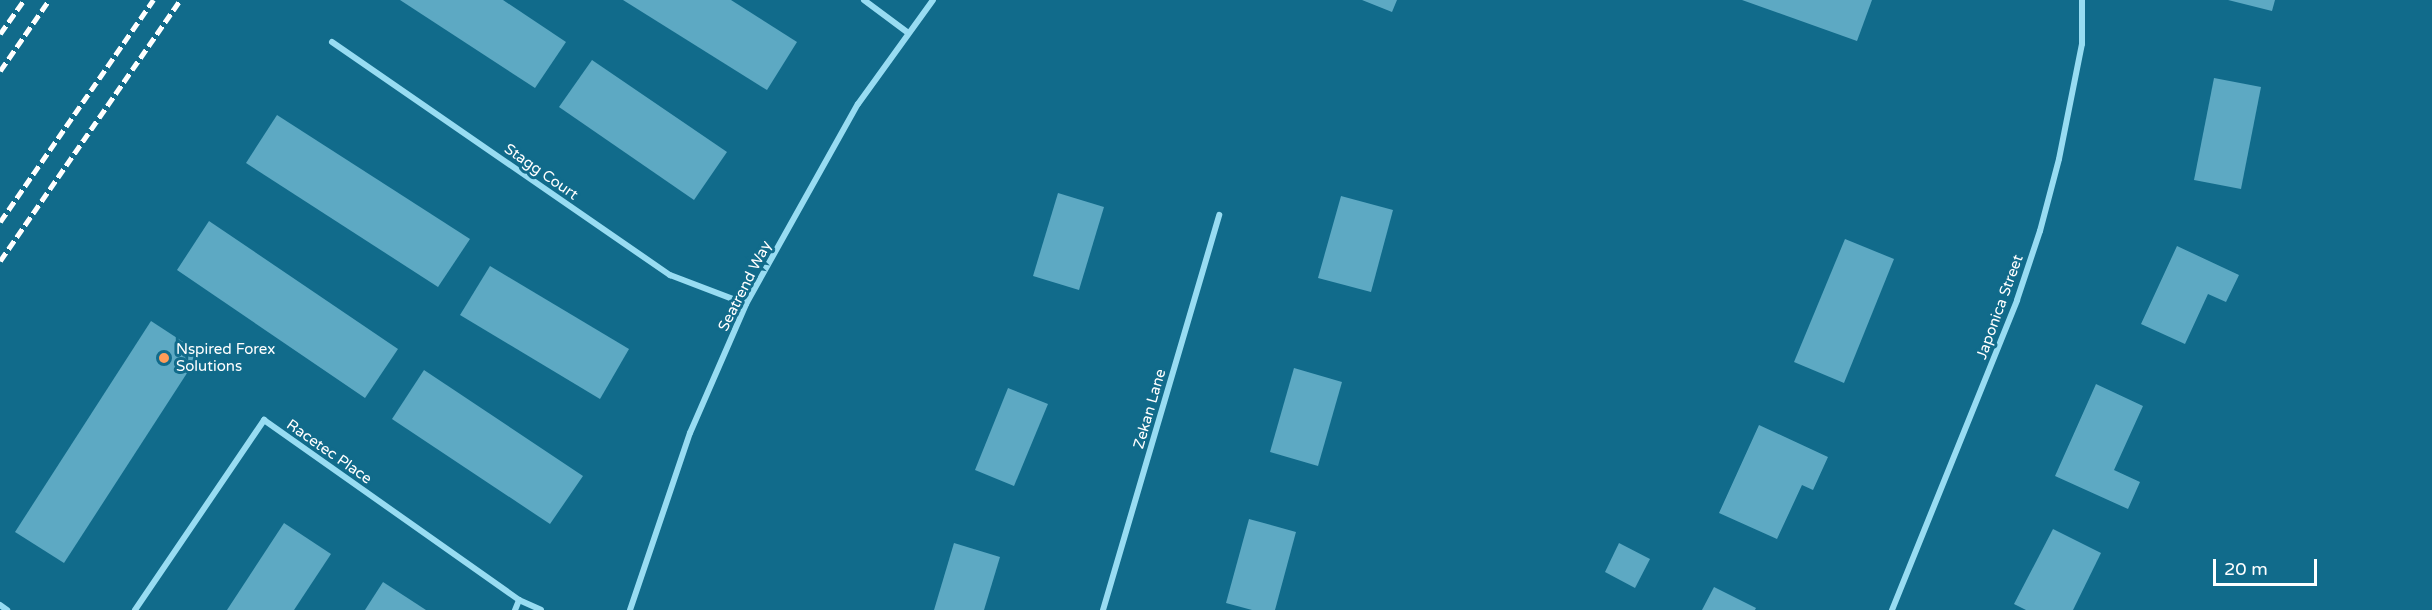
<!DOCTYPE html>
<html>
<head>
<meta charset="utf-8">
<style>
	body { margin:0 }
	#map { position:relative; width:2432px; height:610px; overflow:hidden; background:#116b8b; font-family:"Varela Round",sans-serif }
	div>[style] { position:absolute }
	[style*='--x'] { left:calc(var(--x)*1px); top:calc(var(--y)*1px); width:calc(var(--w)*1px); rotate:calc(var(--a)*1deg) }
	.building>* { inset:0; background:#5da9c3 }
	.minor>* { height:6px; margin:-3px; padding:0 3px; transform-origin:3px; border-radius:3px; background:#98dcf2 }
	.rail>* { height:4.5px; margin-top:-2.25px; transform-origin:0; background:repeating-linear-gradient(90deg,#fff 0 10px,transparent 0 14.5px) }
	.dots>* { width:16px; height:16px; translate:-50% -50%; box-sizing:border-box; border:3px solid #116b8b; border-radius:50% }
	span { translate:-50% -50%; white-space:nowrap; text-align:center; line-height:1.15; -webkit-text-stroke:6px #116b8b; paint-order:stroke }
	.street-label { font-size:15px; color:#fff }
	.poi-label { font-size:15px; color:#fff }
	.left { translate:0 -50%; text-align:left }
	.scale { position:absolute; left:2213px; top:559px; width:104px; height:27px; box-sizing:border-box; border:3px solid #fff; border-top:0; padding-left:8px; font-size:18px; line-height:21px; white-space:nowrap; color:#fff; -webkit-text-stroke:4px #116b8b; paint-order:stroke }
</style>
</head>
<body>
<div id="map">
	<div class="building">
		<div style="clip-path:polygon(400px 0,503px 0,566px 42px,535px 88px)"></div>
		<div style="clip-path:polygon(623px 0,731px 0,797px 42px,767px 90px)"></div>
		<div style="clip-path:polygon(1362px 0,1397px 0,1392px 12px)"></div>
		<div style="clip-path:polygon(1742px 0,1872px 0,1857px 41px)"></div>
		<div style="clip-path:polygon(2228px 0,2275px 0,2272px 11px)"></div>
		<div style="clip-path:polygon(592px 60px,727px 152px,694px 200px,559px 107px)"></div>
		<div style="clip-path:polygon(2214px 78px,2261px 87px,2241px 189px,2194px 180px)"></div>
		<div style="clip-path:polygon(277px 115px,470px 239px,438px 287px,246px 163px)"></div>
		<div style="clip-path:polygon(1058px 193px,1104px 207px,1079px 290px,1033px 276px)"></div>
		<div style="clip-path:polygon(1341px 196px,1393px 210px,1371px 292px,1318px 278px)"></div>
		<div style="clip-path:polygon(209px 221px,398px 349px,365px 398px,177px 270px)"></div>
		<div style="clip-path:polygon(1845px 239px,1894px 259px,1844px 383px,1794px 362px)"></div>
		<div style="clip-path:polygon(2177px 246px,2239px 275px,2226px 302px,2208px 294px,2185px 344px,2141px 324px)"></div>
		<div style="clip-path:polygon(490px 266px,629px 349px,600px 399px,460px 315px)"></div>
		<div style="clip-path:polygon(151px 321px,200px 353px,64px 563px,15px 532px)"></div>
		<div style="clip-path:polygon(1294px 368px,1342px 382px,1318px 466px,1270px 452px)"></div>
		<div style="clip-path:polygon(424px 370px,583px 476px,550px 524px,392px 419px)"></div>
		<div style="clip-path:polygon(2096px 384px,2143px 406px,2114px 470px,2140px 482px,2128px 509px,2055px 476px)"></div>
		<div style="clip-path:polygon(1008px 388px,1048px 404px,1014px 486px,975px 470px)"></div>
		<div style="clip-path:polygon(1759px 425px,1828px 457px,1813px 490px,1802px 485px,1777px 539px,1719px 513px)"></div>
		<div style="clip-path:polygon(1249px 519px,1296px 532px,1275px 610px,1252px 610px,1226px 603px)"></div>
		<div style="clip-path:polygon(284px 523px,331px 554px,294px 610px,227px 610px)"></div>
		<div style="clip-path:polygon(2053px 529px,2101px 553px,2073px 610px,2026px 610px,2014px 604px)"></div>
		<div style="clip-path:polygon(954px 543px,1000px 557px,984px 610px,934px 610px)"></div>
		<div style="clip-path:polygon(1619px 543px,1650px 559px,1635px 588px,1605px 572px)"></div>
		<div style="clip-path:polygon(383px 582px,426px 610px,365px 610px)"></div>
		<div style="clip-path:polygon(1714px 587px,1756px 608px,1755px 610px,1702px 610px)"></div>
	</div>
	<div class="minor">
		<div style="--x:864;--y:0;--w:54;--a:36.7"></div>
		<div style="--x:332;--y:42;--w:411;--a:34.6"></div>
		<div style="--x:670;--y:275;--w:81;--a:20.9"></div>
		<div style="--x:0;--y:605;--w:9;--a:36"></div>
		<div style="--x:135;--y:610;--w:230;--a:-55.8"></div>
		<div style="--x:264;--y:420;--w:312;--a:35.2"></div>
		<div style="--x:519;--y:600;--w:24;--a:24"></div>
		<div style="--x:515;--y:610;--w:11;--a:-68"></div>
		<div style="--x:630;--y:610;--w:187;--a:-71.3"></div>
		<div style="--x:690;--y:433;--w:141;--a:-66.5"></div>
		<div style="--x:746;--y:304;--w:229;--a:-60.8"></div>
		<div style="--x:858;--y:104;--w:128;--a:-54.2"></div>
		<div style="--x:1103;--y:610;--w:412;--a:-73.6"></div>
		<div style="--x:1892;--y:610;--w:334;--a:-68"></div>
		<div style="--x:2017;--y:300;--w:73;--a:-71.6"></div>
		<div style="--x:2040;--y:231;--w:74;--a:-75.2"></div>
		<div style="--x:2059;--y:159;--w:117;--a:-78.7"></div>
		<div style="--x:2082;--y:44;--w:44;--a:-90"></div>
	</div>
	<div class="rail">
		<div style="--x:0;--y:34;--w:42;--a:-54.8"></div>
		<div style="--x:0;--y:71;--w:86;--a:-55.4"></div>
		<div style="--x:0;--y:222;--w:270;--a:-55.4"></div>
		<div style="--x:0;--y:261;--w:317;--a:-55.4"></div>
	</div>
	<div class="dots">
		<div style="left:164px;top:358px;background:#ff9c58"></div>
	</div>
	<div class="street-label">
		<span style="left:541px;top:172px;rotate:35deg">Stagg Court</span>
		<span style="left:745px;top:286px;rotate:-63deg">Seatrend Way</span>
		<span style="left:2000px;top:307px;rotate:-70deg">Japonica Street</span>
		<span style="left:1150px;top:409px;rotate:-74deg">Zekan Lane</span>
		<span style="left:329px;top:452px;rotate:35deg">Racetec Place</span>
	</div>
	<div class="poi-label">
		<span class="left" style="left:176px;top:358px">Nspired Forex<br>Solutions</span>
	</div>
	<div class="scale">20 m</div>
</div>
</body>
</html>
